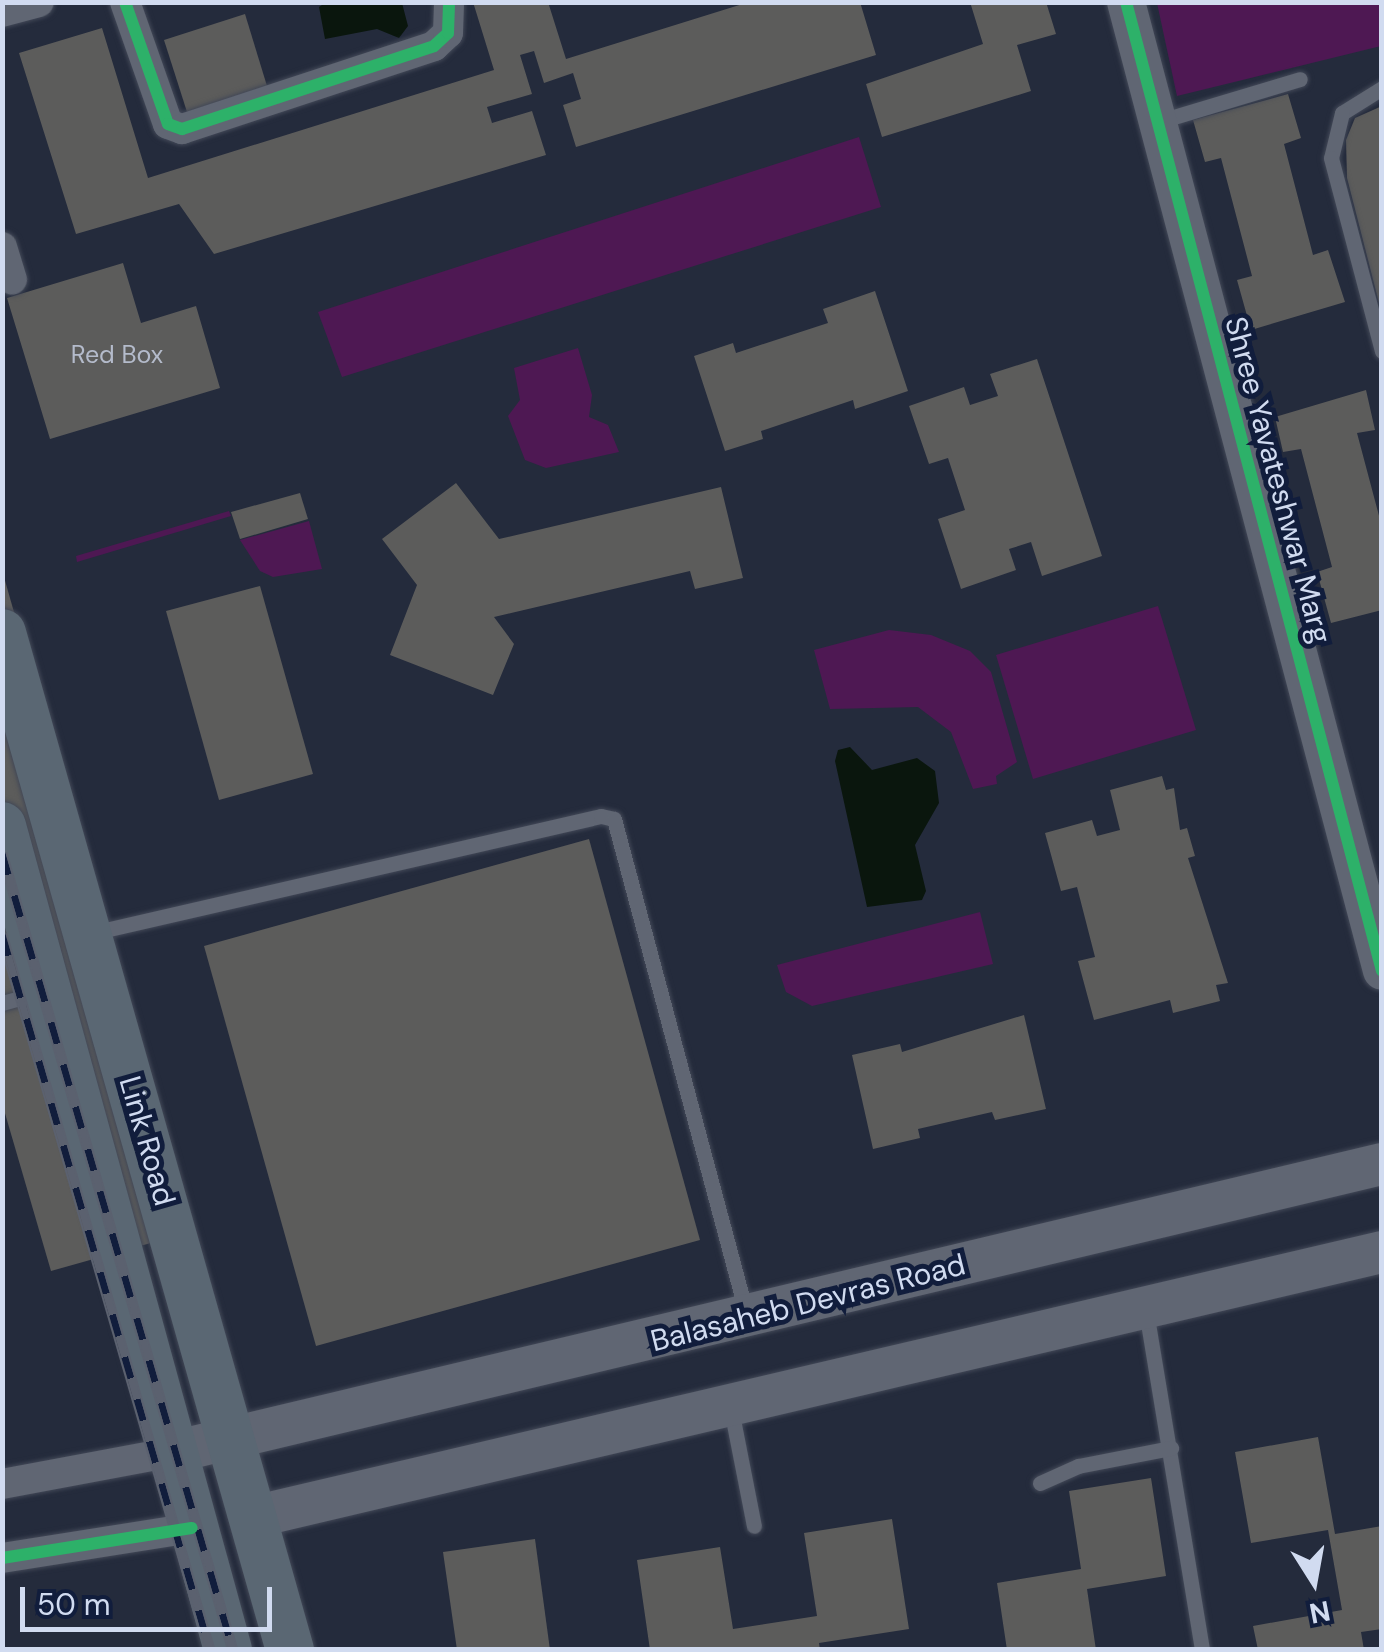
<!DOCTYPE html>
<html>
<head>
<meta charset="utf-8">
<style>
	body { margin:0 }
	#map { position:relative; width:1384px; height:1652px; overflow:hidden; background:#242b3c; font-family:"DM Sans",sans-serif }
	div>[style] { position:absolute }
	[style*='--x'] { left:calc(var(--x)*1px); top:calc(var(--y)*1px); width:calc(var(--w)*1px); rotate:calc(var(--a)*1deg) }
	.green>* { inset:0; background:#4e1853 }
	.water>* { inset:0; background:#0a160d }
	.building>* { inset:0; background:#5c5c5b }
	.roads { filter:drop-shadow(0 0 2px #424857) drop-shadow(0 0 2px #424857) }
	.service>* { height:15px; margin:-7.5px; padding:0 7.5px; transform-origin:7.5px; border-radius:7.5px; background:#606673 }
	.minor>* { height:30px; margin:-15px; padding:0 15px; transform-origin:15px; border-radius:15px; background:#606673 }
	.tertiary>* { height:38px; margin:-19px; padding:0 19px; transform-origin:19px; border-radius:19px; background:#606673 }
	.secondary>* { height:42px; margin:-21px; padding:0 21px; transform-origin:21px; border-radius:21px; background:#606673 }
	.primary>* { height:48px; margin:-24px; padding:0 24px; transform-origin:24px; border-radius:24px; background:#5a6773 }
	.rail>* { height:11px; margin-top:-5.5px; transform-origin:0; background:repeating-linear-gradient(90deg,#111d3c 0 22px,#5b616f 0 44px); box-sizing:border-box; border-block:2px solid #5b616f }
	.cycleway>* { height:12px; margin:-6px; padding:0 6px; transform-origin:6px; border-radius:6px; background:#2db169 }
	span { translate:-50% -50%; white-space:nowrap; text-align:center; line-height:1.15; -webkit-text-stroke:10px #111d3c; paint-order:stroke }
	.number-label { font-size:25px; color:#b4bbcb }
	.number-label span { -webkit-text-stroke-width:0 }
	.street-label { font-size:30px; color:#d1dbf0 }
	.frame { position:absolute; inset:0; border:5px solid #d1dbf0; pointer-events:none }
	.north { position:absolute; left:1264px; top:1532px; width:100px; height:100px; -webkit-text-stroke:8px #111d3c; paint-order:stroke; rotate:169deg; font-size:28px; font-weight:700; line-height:40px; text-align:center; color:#d1dbf0 }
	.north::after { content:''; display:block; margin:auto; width:35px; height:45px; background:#d1dbf0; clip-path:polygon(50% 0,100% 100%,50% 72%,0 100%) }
	.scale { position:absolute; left:20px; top:1587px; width:252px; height:45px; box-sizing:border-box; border:5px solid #d1dbf0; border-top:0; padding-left:12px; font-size:30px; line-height:35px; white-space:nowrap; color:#d1dbf0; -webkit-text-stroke:8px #111d3c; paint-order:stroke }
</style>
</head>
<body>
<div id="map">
	<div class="green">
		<div style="clip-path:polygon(1157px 3px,1381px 3px,1381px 46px,1177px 96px)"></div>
		<div style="clip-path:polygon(859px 137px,881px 207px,342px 377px,318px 312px)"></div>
		<div style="clip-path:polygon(578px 348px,592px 395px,589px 417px,608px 425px,619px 452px,546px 468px,525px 460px,508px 416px,520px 400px,514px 368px)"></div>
		<div style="clip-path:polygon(229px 511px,231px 516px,77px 562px,76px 556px)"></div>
		<div style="clip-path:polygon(309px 521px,322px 569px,273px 577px,260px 571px,240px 540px)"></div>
		<div style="clip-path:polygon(1158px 606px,1196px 730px,1033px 779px,996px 655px)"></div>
		<div style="clip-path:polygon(889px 630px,931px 635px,970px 651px,991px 672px,1017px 762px,996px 776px,997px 784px,973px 789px,951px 732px,918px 707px,830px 709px,814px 650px)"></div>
		<div style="clip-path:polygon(980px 912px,993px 964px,812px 1006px,786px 992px,777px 965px)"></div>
	</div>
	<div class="water">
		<div style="clip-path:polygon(325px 3px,402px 3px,408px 26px,399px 38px,377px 29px,325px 39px,319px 7px)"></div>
		<div style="clip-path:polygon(850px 747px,872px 770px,917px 758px,935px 771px,939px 803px,915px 845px,926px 891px,922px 900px,867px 907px,835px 761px,838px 750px)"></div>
	</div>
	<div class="building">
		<div style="clip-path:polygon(473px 2px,548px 2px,566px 59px,749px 2px,860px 2px,876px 55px,576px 147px,563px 105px,581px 99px,573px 73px,544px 83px,534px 51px,520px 55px,532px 94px,487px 107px,492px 123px,532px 111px,546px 155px,214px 254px,179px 204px,76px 234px,19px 53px,102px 28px,148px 178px,494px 70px)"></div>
		<div style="clip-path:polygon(970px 2px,1046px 2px,1056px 34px,1017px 45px,1031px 91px,882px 137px,866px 84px,983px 44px)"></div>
		<div style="clip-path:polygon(245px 14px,267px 86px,187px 112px,164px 40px)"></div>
		<div style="clip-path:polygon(1288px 94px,1301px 138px,1284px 144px,1313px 255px,1328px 250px,1345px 302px,1251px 330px,1237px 280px,1252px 276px,1221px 158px,1205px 162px,1193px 120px)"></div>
		<div style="clip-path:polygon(1382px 106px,1382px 307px,1380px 307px,1347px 178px,1346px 140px,1355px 118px)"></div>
		<div style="clip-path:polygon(123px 263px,141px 323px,196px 306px,220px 388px,50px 439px,7px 298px)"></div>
		<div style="clip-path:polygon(875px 291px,908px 391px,855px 409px,853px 400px,761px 431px,763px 439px,725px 451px,694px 356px,733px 343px,736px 353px,828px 323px,823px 309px)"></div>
		<div style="clip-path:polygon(1037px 359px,1102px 556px,1042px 576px,1031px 542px,1009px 549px,1016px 570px,961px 589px,938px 519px,965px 510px,948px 458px,929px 464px,909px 406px,964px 387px,970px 405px,998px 396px,990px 374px)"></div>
		<div style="clip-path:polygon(1366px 390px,1375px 430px,1357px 433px,1382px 527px,1382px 610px,1331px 623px,1317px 572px,1332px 567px,1301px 449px,1283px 452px,1275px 417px)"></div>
		<div style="clip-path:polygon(456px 483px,499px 539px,721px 487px,743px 578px,695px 589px,690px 571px,494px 617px,514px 644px,493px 695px,390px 655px,417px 585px,382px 539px)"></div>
		<div style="clip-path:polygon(300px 493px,308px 519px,240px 539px,231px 512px)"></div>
		<div style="clip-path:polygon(4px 577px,190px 1232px,51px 1271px,2px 1103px)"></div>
		<div style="clip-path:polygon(260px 586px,313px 774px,219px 800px,166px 611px)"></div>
		<div style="clip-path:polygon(1162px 776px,1166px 790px,1174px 788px,1180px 830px,1187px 828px,1195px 856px,1188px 858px,1228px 983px,1216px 985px,1220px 1001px,1173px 1013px,1170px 1000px,1094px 1020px,1078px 961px,1095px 957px,1077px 887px,1061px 891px,1045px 833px,1092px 820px,1097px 836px,1120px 830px,1110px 790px)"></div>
		<div style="clip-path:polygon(589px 839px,700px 1240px,316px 1346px,204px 946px)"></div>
		<div style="clip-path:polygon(1024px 1015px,1046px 1109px,995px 1120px,992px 1112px,918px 1129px,920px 1138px,873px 1149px,852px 1055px,900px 1044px,902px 1052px)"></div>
		<div style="clip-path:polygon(1318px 1437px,1335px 1534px,1382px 1526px,1382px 1629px,1361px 1632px,1364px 1650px,1258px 1650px,1253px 1626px,1342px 1610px,1328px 1530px,1251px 1543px,1235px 1452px)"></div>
		<div style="clip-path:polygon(1151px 1478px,1166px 1576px,1087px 1589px,1096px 1650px,1007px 1650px,997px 1583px,1081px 1569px,1069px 1491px)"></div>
		<div style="clip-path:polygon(892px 1519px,909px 1629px,819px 1643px,820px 1650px,650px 1650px,637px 1560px,720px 1547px,733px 1629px,817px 1616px,804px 1533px)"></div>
		<div style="clip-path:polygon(535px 1539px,550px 1650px,457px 1650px,443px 1552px)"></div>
	</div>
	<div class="roads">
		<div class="service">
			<div style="--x:1382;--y:88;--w:47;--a:148"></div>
			<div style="--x:1342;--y:113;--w:46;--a:103.7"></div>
			<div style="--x:1331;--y:158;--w:200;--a:75.2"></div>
			<div style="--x:1157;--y:122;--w:149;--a:-16.7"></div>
			<div style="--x:92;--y:933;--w:522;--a:-12.95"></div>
			<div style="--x:601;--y:816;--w:13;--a:13"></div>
			<div style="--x:614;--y:819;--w:510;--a:75.01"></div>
			<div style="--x:2;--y:1003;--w:41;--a:-15.4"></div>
			<div style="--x:1146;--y:1311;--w:344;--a:80.6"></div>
			<div style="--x:731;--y:1409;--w:119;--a:78.9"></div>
			<div style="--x:1040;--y:1483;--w:42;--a:-24.1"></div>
			<div style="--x:1078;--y:1466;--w:95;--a:-11"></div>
		</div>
		<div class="minor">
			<div style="--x:125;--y:2;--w:129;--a:70.6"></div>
			<div style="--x:168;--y:124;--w:15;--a:20"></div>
			<div style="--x:182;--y:129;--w:265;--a:-18.2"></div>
			<div style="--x:434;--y:46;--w:19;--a:-43"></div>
			<div style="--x:448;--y:33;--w:31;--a:-88"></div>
			<div style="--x:2;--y:12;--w:38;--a:-15"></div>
			<div style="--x:2;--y:247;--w:34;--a:73"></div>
			<div style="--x:2;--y:1484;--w:174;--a:-10.6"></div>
			<div style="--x:2;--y:1558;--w:192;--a:-9"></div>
		</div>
		<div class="tertiary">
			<div style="--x:1126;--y:2;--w:1002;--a:75.2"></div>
		</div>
		<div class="secondary">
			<div style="--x:173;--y:1452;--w:1243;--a:-13.4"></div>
			<div style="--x:253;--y:1517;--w:1160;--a:-13.21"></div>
		</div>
		<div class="primary">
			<div style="--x:2;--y:633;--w:1057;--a:74.19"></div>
			<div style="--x:2;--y:826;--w:854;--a:74.66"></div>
		</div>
	</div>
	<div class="rail">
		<div style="--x:2;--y:853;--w:830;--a:73.84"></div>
		<div style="--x:2;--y:934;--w:746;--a:73.8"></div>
	</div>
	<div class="cycleway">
		<div style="--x:125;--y:2;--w:129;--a:70.6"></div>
		<div style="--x:168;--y:124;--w:15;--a:20"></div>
		<div style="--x:182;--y:129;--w:265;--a:-18.2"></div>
		<div style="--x:434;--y:46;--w:19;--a:-43"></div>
		<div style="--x:448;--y:33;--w:31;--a:-88"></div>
		<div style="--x:1126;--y:2;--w:1002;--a:75.2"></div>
		<div style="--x:2;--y:1558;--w:192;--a:-9"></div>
	</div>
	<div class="number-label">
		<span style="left:117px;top:355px">Red Box</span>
	</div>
	<div class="street-label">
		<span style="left:1278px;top:480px;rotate:75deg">Shree Yavateshwar Marg</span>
		<span style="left:147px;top:1141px;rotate:74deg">Link Road</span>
		<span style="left:808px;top:1303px;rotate:-14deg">Balasaheb Devras Road</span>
	</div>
	<div class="frame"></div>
	<div class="north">N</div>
	<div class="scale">50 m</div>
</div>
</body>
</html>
